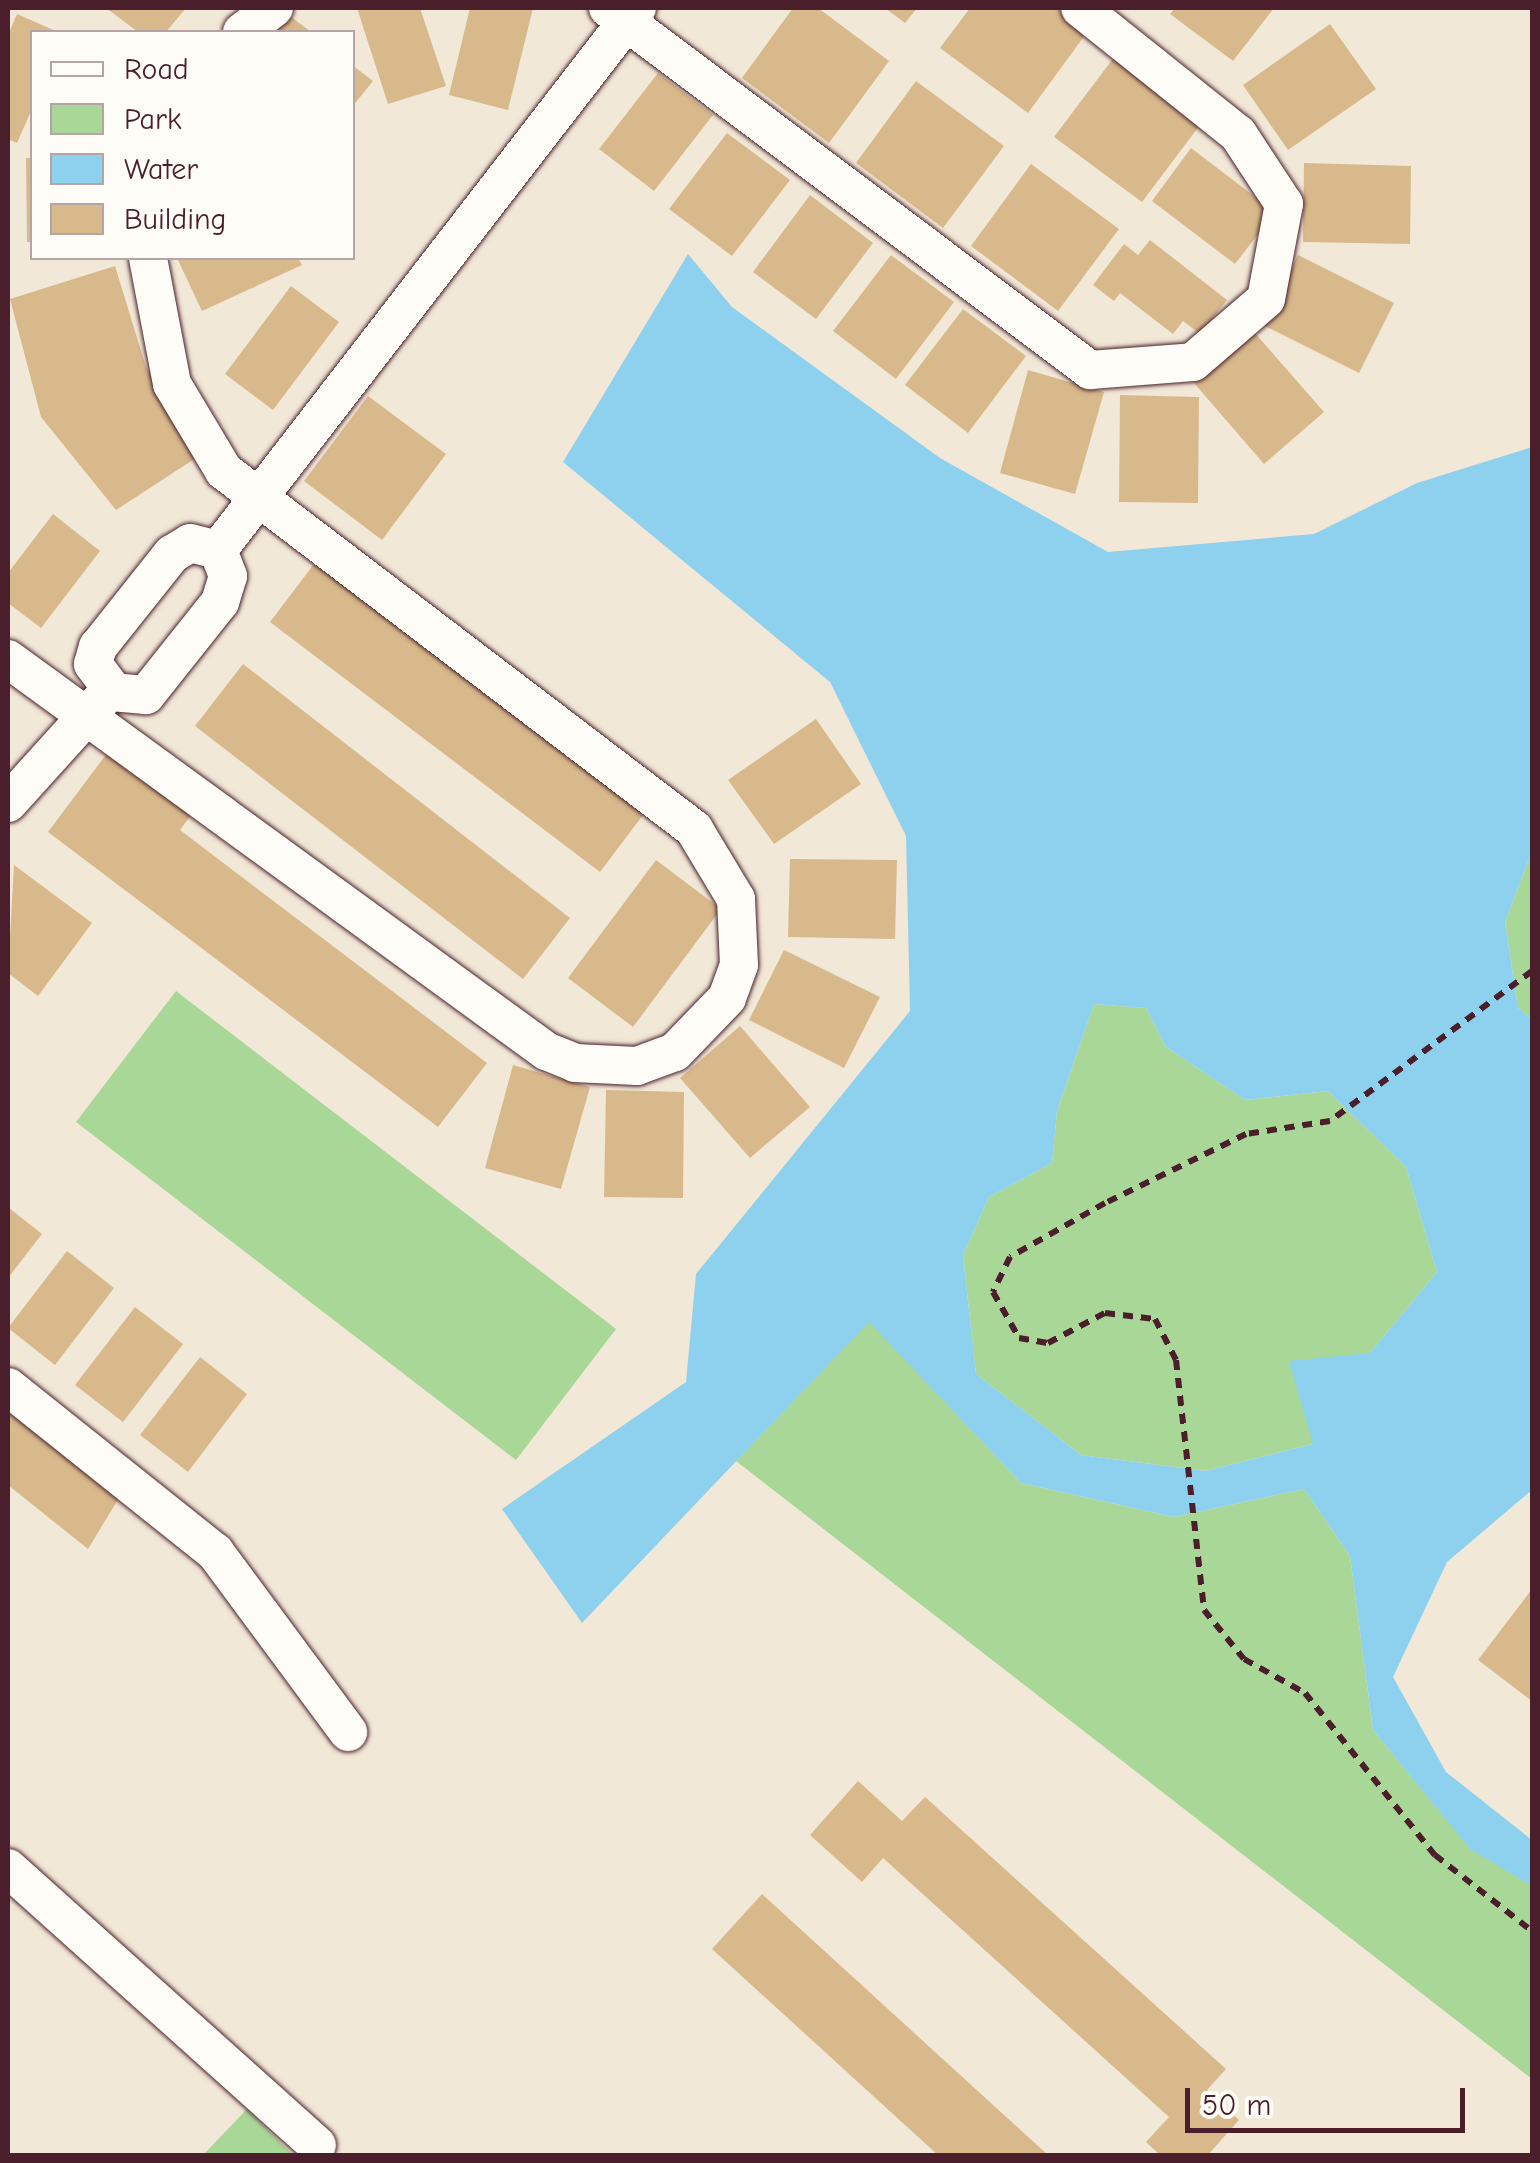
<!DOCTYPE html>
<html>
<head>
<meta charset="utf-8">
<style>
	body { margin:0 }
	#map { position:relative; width:1540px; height:2163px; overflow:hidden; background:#f2e8d7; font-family:"Comic Neue",sans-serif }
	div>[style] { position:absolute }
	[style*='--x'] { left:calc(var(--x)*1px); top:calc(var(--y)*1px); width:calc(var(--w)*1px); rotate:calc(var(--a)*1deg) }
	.green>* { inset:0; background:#a9d797 }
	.water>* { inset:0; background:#8ed1ef }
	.building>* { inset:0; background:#d8b98c }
	.path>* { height:6px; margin-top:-3px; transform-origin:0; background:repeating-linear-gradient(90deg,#4a1f2b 0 10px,transparent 0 18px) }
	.roads { filter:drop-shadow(0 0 2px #4a1f2b) drop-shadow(0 0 2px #4a1f2b) }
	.minor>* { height:38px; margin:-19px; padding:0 19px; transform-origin:19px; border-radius:19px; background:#fdfcf7 }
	span { translate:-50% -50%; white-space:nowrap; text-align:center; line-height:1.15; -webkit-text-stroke:8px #fdfcf7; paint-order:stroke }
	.frame { position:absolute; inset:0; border:10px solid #4a1f2b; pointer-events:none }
	.legend { position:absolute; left:30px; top:30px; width:325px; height:230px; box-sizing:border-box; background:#fdfcf7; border:2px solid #b5a4a5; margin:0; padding:12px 18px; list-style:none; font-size:30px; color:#4a1f2b }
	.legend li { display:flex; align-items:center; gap:20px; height:50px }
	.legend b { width:50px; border:2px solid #b5a4a5 }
	.scale { position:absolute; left:1185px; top:2088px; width:280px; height:45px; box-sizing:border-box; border:5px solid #4a1f2b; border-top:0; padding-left:12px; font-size:30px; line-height:35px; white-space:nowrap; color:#4a1f2b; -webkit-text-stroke:8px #fdfcf7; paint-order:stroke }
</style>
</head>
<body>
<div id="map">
	<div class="green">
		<div style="clip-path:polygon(1532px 851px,1532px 1019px,1518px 1008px,1505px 922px)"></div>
		<div style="clip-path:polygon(176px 991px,616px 1329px,516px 1460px,76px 1122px)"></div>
		<div style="clip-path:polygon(1094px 1004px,1146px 1008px,1166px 1047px,1245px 1100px,1328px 1091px,1406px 1167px,1437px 1272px,1370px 1353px,1313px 1444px,1206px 1471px,1081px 1455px,976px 1374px,963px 1255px,989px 1197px,1052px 1163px,1057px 1111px)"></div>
		<div style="clip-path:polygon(869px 1321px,1021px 1483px,1174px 1517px,1304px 1489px,1350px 1556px,1373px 1730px,1470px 1848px,1532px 1886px,1532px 2079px,736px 1461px)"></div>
		<div style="clip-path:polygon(247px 2109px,293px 2155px,203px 2155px)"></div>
	</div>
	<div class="water">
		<div style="clip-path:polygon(evenodd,688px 254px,732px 307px,940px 458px,1108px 552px,1314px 534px,1417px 483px,1532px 447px,1532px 851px,1505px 922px,1518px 1008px,1532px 1019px,1532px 1490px,1447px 1562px,1393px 1677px,1446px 1772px,1532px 1840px,1532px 1886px,1470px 1849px,1373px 1730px,1350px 1556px,1304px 1489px,1174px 1517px,1021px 1483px,869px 1322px,582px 1623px,502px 1509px,686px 1382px,696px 1274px,910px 1011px,906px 836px,830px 682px,563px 462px,688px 254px,1094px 1004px,1146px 1008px,1166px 1047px,1245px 1100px,1328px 1091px,1406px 1167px,1437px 1272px,1370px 1353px,1289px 1361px,1313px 1444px,1206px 1471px,1081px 1455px,976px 1374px,963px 1255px,989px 1197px,1052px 1163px,1057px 1111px,1094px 1004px)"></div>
	</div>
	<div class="building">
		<div style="clip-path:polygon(106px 8px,186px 8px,166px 32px,138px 32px)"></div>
		<div style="clip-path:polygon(357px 8px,420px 8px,446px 86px,388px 104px)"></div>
		<div style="clip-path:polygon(470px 8px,533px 8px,508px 110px,449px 95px)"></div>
		<div style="clip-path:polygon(793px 8px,818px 8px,889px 61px,829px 143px,742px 78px)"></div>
		<div style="clip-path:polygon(885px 8px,917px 8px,905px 23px)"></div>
		<div style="clip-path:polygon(970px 8px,1057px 8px,1088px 31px,1028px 113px,940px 48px)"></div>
		<div style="clip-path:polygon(1175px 8px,1274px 8px,1233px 61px,1170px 14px)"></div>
		<div style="clip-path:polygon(286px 13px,311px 32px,271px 32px)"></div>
		<div style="clip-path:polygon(17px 14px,58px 32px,32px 32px,32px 109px,17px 143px,8px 139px,8px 35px)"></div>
		<div style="clip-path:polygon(1330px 24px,1376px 89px,1288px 150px,1243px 85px)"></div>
		<div style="clip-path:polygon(1115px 56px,1203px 121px,1142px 202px,1054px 137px)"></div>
		<div style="clip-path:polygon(352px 65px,373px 81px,352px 107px)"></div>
		<div style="clip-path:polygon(658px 73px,713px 115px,654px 191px,599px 149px)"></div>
		<div style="clip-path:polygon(916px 81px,1004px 146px,943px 228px,856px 163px)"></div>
		<div style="clip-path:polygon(727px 133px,790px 180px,732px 256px,669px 209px)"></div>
		<div style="clip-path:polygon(1191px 148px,1275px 212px,1235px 264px,1152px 201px)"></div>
		<div style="clip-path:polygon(26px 158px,32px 158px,32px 242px,27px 242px)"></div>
		<div style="clip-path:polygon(1304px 163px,1411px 166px,1410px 244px,1303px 242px)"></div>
		<div style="clip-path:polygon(1031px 164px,1119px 229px,1058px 311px,971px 246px)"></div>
		<div style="clip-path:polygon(810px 195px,873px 243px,816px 319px,753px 272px)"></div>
		<div style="clip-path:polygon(1150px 240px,1227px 300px,1200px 334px,1183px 321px,1173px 334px,1120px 293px,1114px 301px,1093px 285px,1124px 244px,1138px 255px)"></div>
		<div style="clip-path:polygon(891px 255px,954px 302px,896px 379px,833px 331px)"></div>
		<div style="clip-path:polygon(1298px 255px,1394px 303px,1359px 373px,1263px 325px)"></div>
		<div style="clip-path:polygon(177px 258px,298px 258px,302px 265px,202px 311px)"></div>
		<div style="clip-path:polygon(115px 266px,146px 367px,202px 454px,116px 510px,41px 417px,10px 299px)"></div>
		<div style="clip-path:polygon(291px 286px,339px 322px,273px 410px,225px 374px)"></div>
		<div style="clip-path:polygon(963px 309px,1026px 356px,968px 433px,905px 385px)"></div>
		<div style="clip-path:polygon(1254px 332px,1324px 412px,1264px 464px,1194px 383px)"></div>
		<div style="clip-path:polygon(1028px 370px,1104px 392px,1075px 494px,1000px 473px)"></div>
		<div style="clip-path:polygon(1120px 395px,1199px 397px,1198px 503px,1119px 502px)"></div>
		<div style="clip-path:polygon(368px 396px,446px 454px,382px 540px,304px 481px)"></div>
		<div style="clip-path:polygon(53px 514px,100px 551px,41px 628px,8px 603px,8px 573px)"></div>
		<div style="clip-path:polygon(317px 560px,646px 811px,600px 872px,270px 622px)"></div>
		<div style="clip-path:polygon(243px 664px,570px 918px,523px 979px,195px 726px)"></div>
		<div style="clip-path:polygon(816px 719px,861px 784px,774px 844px,728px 780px)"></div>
		<div style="clip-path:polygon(108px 752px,191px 815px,180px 830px,487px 1063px,438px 1127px,48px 832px)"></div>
		<div style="clip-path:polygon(790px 859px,897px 860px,895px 939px,788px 937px)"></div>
		<div style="clip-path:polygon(656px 860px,721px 909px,633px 1027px,568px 978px)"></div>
		<div style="clip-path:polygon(14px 865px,92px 923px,38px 996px,8px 973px)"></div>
		<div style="clip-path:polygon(784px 950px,880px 997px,844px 1068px,749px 1020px)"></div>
		<div style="clip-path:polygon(740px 1026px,810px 1107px,750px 1158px,680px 1078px)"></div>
		<div style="clip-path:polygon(513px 1065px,590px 1087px,561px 1189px,485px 1168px)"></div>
		<div style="clip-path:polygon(606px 1090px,684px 1092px,683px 1198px,604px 1197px)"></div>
		<div style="clip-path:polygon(8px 1207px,42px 1234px,8px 1278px)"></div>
		<div style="clip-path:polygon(67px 1251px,114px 1288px,55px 1365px,8px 1328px)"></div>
		<div style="clip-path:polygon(135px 1307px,183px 1344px,123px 1422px,75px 1385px)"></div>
		<div style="clip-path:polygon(200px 1357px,247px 1394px,188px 1472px,140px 1435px)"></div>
		<div style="clip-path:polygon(17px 1405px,81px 1469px,128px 1483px,88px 1549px,8px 1485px,8px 1415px)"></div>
		<div style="clip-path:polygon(1532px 1589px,1532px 1701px,1478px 1660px)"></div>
		<div style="clip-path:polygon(858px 1781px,902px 1821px,925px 1797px,1226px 2069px,1207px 2090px,1239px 2120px,1207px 2156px,1161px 2156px,1146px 2142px,1169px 2117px,883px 1858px,862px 1882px,810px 1835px)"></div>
		<div style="clip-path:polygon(762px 1894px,1049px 2156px,939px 2156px,712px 1949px)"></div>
	</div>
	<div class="path">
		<div style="--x:1532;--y:971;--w:252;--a:143.4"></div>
		<div style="--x:1330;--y:1121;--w:85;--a:171.2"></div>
		<div style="--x:1246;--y:1134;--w:157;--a:153.9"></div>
		<div style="--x:1105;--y:1203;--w:109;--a:150.4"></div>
		<div style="--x:1010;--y:1257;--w:39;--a:116"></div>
		<div style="--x:993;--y:1292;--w:53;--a:60.5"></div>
		<div style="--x:1019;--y:1338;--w:29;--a:10"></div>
		<div style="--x:1048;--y:1343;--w:64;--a:-27.8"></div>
		<div style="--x:1105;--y:1313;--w:50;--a:6.8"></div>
		<div style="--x:1155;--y:1319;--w:46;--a:62.9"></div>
		<div style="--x:1176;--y:1360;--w:252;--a:83.6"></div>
		<div style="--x:1204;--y:1610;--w:63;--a:50.8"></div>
		<div style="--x:1244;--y:1659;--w:70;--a:29.1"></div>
		<div style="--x:1305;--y:1693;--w:208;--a:51.3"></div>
		<div style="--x:1435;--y:1855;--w:123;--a:38.1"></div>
	</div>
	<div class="roads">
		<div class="minor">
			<div style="--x:608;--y:8;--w:603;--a:36.91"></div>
			<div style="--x:1090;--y:370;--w:103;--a:-4.4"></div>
			<div style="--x:1193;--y:362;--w:96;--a:-40.8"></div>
			<div style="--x:1266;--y:299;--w:97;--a:-79.3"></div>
			<div style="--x:1284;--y:204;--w:84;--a:-123.3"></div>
			<div style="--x:1238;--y:134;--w:202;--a:-141.4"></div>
			<div style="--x:242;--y:32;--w:40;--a:-37"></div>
			<div style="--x:218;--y:550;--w:28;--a:69"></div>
			<div style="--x:228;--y:576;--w:27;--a:107"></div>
			<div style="--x:220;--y:602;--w:119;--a:128.5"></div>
			<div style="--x:146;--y:695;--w:32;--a:-175"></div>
			<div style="--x:114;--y:692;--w:35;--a:-127"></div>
			<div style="--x:93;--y:664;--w:18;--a:-74"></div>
			<div style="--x:98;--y:647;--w:119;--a:-51.5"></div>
			<div style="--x:172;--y:554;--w:21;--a:-31"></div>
			<div style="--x:190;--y:543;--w:29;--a:14"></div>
			<div style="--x:218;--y:550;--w:685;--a:-52.29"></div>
			<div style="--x:8;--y:659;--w:666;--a:36.08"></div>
			<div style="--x:546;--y:1051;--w:31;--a:22"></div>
			<div style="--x:575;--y:1063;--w:62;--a:2.8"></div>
			<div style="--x:637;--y:1066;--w:40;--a:-20.2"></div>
			<div style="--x:675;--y:1052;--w:75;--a:-46.1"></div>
			<div style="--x:727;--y:998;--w:35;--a:-70"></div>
			<div style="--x:739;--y:965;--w:66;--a:-92.6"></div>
			<div style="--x:736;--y:899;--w:82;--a:-121"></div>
			<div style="--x:694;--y:829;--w:591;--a:-142.7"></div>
			<div style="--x:224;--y:471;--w:101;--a:-120.9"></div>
			<div style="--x:172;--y:384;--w:128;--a:-100.8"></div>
			<div style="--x:8;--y:803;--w:142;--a:-47.9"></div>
			<div style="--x:8;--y:1387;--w:265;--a:38.6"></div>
			<div style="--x:215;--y:1552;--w:224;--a:53.5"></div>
			<div style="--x:8;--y:1868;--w:415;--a:41.9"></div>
		</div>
	</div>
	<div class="frame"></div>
	<ul class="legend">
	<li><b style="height:12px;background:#fdfcf7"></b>Road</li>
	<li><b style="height:28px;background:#a9d797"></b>Park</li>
	<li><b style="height:28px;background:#8ed1ef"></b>Water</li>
	<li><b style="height:28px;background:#d8b98c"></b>Building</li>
	</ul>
	<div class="scale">50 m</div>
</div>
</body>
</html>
